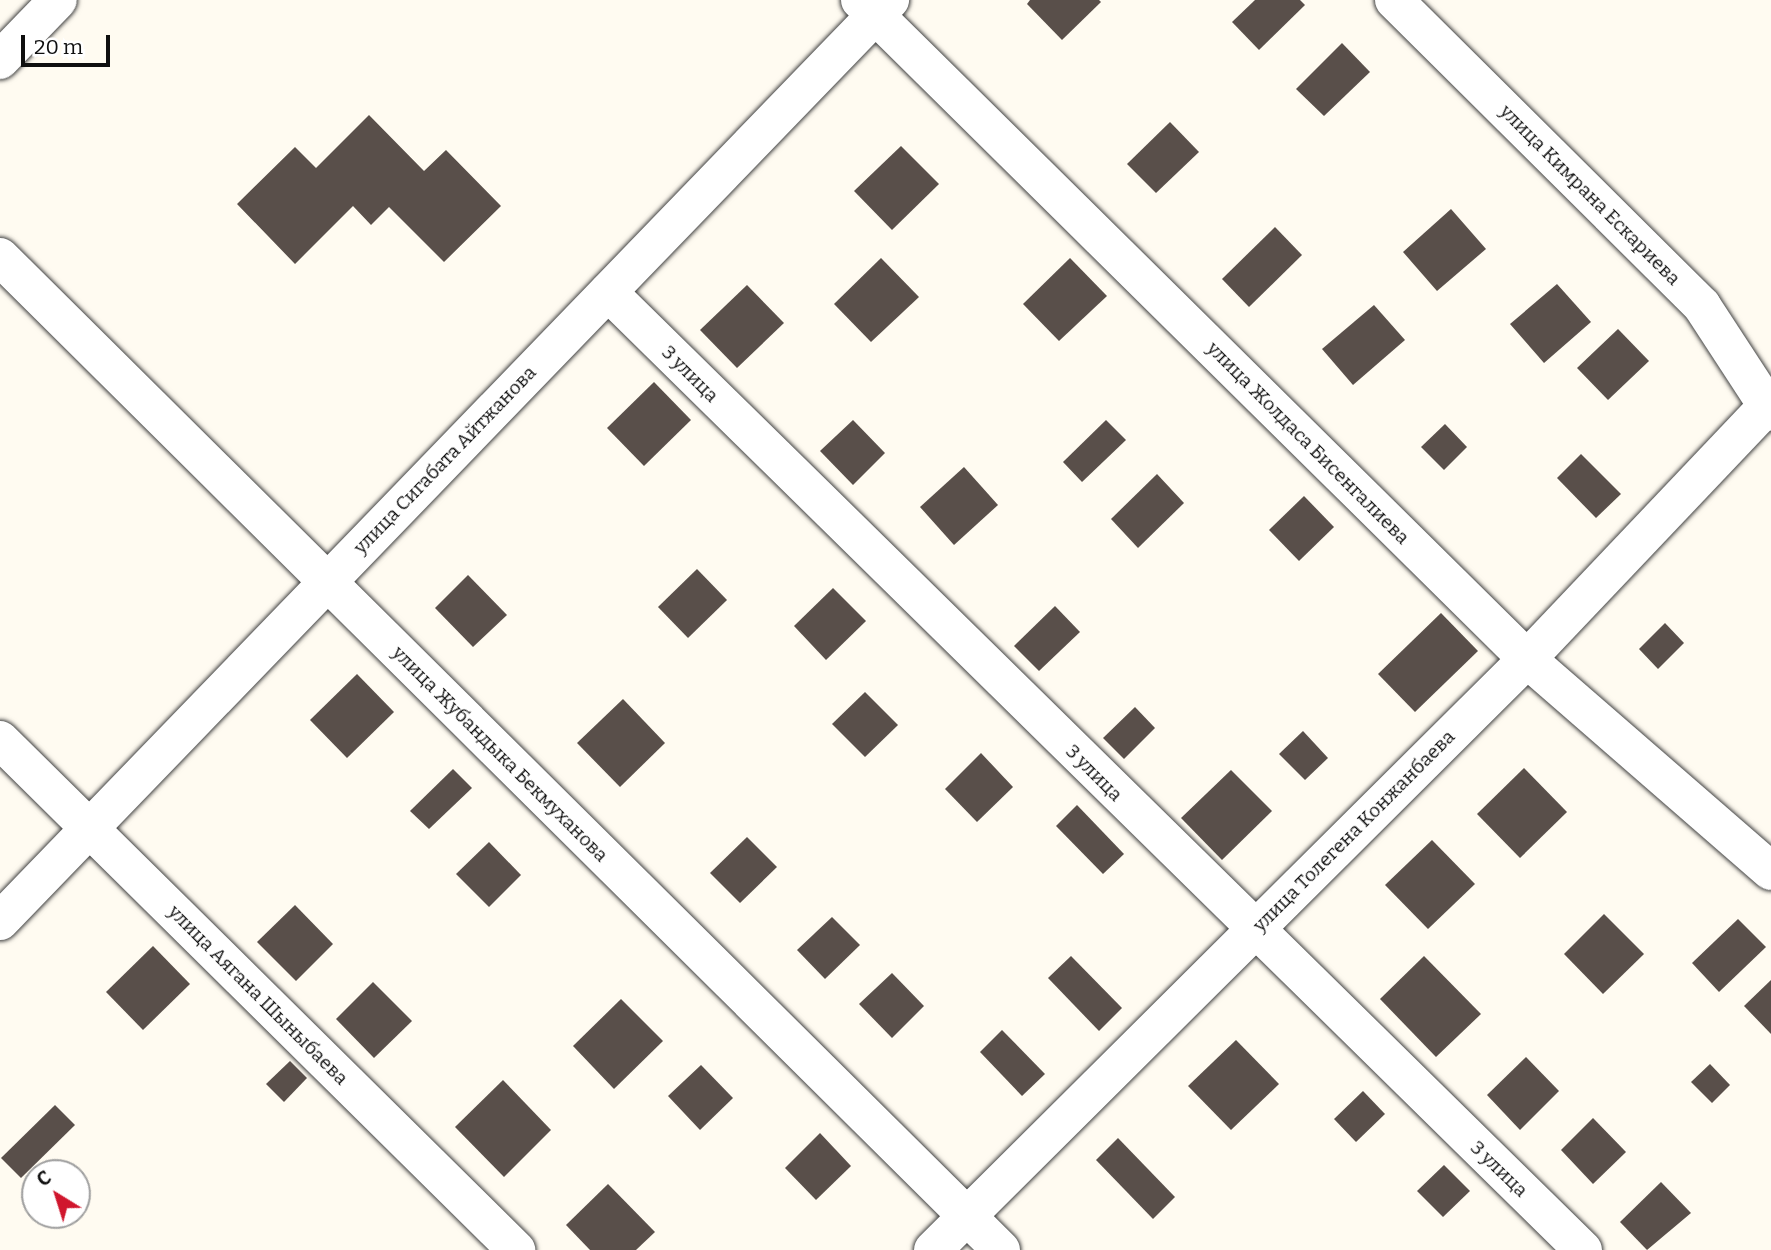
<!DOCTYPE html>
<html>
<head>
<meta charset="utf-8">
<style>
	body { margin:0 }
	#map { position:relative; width:1771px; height:1250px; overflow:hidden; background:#fffbf1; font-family:Bitter,serif }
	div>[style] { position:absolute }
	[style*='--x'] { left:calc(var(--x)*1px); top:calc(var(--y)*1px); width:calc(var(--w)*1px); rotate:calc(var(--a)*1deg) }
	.building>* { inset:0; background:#594f4a }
	.roads { filter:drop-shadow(0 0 2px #424242) drop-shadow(0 0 2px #424242) }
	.minor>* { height:38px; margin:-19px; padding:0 19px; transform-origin:19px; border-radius:19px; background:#fff }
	span { translate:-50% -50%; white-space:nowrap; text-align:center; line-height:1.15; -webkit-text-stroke:7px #fff; paint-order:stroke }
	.street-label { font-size:19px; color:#0f0f0f }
	.north { position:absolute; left:21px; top:1159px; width:70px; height:70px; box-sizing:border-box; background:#fff; border:2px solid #9f9f9f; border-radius:50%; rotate:322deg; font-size:19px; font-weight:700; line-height:28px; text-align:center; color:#0f0f0f }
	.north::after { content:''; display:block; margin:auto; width:24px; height:32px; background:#d0162d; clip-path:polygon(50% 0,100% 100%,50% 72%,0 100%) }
	.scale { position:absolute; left:21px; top:35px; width:89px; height:32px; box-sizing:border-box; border:4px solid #0f0f0f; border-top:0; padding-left:9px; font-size:21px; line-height:24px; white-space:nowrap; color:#0f0f0f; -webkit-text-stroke:5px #fff; paint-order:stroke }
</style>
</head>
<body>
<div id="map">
	<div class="building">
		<div style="clip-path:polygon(1030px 0,1099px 0,1101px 2px,1062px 40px,1027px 4px)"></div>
		<div style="clip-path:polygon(1255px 0,1300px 0,1305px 5px,1259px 50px,1232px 22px)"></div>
		<div style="clip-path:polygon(1342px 43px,1370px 72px,1324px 116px,1296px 89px)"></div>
		<div style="clip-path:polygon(369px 115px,424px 171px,446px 150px,501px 206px,444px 262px,389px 207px,371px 225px,353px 206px,295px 264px,237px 204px,295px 147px,316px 168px)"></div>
		<div style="clip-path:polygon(1170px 122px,1199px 152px,1156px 193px,1127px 164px)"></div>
		<div style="clip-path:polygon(901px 146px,939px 184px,892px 230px,854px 191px)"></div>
		<div style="clip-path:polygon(1451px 209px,1486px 249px,1437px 291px,1403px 252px)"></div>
		<div style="clip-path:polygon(1275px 227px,1302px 255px,1249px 307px,1222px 279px)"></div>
		<div style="clip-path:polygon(881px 258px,919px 297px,871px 342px,834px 304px)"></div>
		<div style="clip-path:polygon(1070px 258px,1107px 296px,1059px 341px,1023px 304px)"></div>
		<div style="clip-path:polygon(1557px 284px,1591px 322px,1544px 363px,1510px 324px)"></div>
		<div style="clip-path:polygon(747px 285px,784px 323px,737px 368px,700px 330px)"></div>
		<div style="clip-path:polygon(1374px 305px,1405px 340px,1353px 385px,1322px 349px)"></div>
		<div style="clip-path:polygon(1618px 329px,1649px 361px,1608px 400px,1577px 368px)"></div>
		<div style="clip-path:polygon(654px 382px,691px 420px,644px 466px,607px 428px)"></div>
		<div style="clip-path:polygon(853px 420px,885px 453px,853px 485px,820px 451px)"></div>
		<div style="clip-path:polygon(1106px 420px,1126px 440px,1082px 482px,1063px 462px)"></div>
		<div style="clip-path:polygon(1445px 424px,1467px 447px,1444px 470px,1421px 447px)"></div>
		<div style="clip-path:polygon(1581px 454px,1621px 494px,1596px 518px,1557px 478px)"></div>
		<div style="clip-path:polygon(964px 467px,998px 505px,954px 545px,920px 507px)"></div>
		<div style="clip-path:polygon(1157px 474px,1184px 503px,1138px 548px,1111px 519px)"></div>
		<div style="clip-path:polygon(1304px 496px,1334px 527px,1299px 561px,1269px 530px)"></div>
		<div style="clip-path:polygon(697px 569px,727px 600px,688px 638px,658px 607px)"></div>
		<div style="clip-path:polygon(468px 575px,507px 615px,473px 647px,435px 608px)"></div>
		<div style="clip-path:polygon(833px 588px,866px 621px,826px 660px,794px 626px)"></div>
		<div style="clip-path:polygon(1055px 606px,1080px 632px,1039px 671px,1014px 646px)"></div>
		<div style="clip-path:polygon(1441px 613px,1478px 651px,1415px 712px,1378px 674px)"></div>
		<div style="clip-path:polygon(1665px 623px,1684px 643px,1658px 669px,1639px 649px)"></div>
		<div style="clip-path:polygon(357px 674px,394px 712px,347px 758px,310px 720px)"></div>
		<div style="clip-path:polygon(865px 692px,898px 725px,865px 757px,832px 724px)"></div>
		<div style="clip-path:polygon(623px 699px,665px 743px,620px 787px,577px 743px)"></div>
		<div style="clip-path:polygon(1135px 707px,1155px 728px,1124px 759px,1103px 738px)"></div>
		<div style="clip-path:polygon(1303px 731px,1328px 758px,1305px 780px,1279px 754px)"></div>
		<div style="clip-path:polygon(981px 753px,1013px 787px,977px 822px,945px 789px)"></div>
		<div style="clip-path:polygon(1524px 768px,1567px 812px,1520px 858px,1477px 814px)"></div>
		<div style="clip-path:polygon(453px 769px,472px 788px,429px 829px,410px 811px)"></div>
		<div style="clip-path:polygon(1231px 770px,1272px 811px,1222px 860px,1181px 818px)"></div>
		<div style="clip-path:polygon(1077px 805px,1124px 854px,1103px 874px,1056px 826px)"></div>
		<div style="clip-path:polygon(747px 837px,777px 867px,740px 903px,710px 873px)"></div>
		<div style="clip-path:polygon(1432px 840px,1475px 884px,1428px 929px,1385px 885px)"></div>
		<div style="clip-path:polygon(489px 842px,521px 875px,489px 907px,456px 874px)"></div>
		<div style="clip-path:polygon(295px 905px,333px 944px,296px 981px,257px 942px)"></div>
		<div style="clip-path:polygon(1604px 914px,1644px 954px,1603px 994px,1564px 954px)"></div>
		<div style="clip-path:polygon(832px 917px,860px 945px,825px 979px,797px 950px)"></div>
		<div style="clip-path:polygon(1738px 919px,1766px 947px,1719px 992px,1692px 963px)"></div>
		<div style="clip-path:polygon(153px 946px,190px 984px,143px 1030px,106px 992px)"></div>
		<div style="clip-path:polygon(1071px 956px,1122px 1008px,1099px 1031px,1048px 978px)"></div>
		<div style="clip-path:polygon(1424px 956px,1481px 1014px,1436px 1057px,1380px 999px)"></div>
		<div style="clip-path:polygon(892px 973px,924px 1006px,892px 1038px,859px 1004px)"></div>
		<div style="clip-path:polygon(1771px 980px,1771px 1034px,1744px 1006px)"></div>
		<div style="clip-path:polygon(373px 982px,412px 1021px,374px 1058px,336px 1019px)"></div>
		<div style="clip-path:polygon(621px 999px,663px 1041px,614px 1089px,573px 1046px)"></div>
		<div style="clip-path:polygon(1002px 1030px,1045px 1074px,1022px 1096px,980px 1052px)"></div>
		<div style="clip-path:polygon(1236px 1040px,1279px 1084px,1231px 1130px,1188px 1086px)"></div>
		<div style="clip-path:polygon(1526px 1057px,1559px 1091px,1520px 1130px,1487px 1095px)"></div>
		<div style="clip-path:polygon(290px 1061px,307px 1078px,284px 1102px,266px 1084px)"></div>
		<div style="clip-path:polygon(1710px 1064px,1730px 1085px,1712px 1103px,1691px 1082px)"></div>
		<div style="clip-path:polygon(701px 1065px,733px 1098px,700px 1130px,668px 1096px)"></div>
		<div style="clip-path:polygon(503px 1080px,551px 1130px,504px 1177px,455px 1127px)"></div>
		<div style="clip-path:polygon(1363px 1091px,1385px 1114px,1356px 1142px,1334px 1119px)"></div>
		<div style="clip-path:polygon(55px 1105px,75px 1125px,21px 1178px,1px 1158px)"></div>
		<div style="clip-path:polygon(1593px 1118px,1626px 1152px,1593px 1184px,1561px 1150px)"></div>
		<div style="clip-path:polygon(820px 1133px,851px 1166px,816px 1200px,785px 1168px)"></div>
		<div style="clip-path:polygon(1118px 1138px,1175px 1197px,1153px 1219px,1096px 1160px)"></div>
		<div style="clip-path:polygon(1444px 1165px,1470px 1191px,1443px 1217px,1417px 1191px)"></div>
		<div style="clip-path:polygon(1661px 1182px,1691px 1213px,1647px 1250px,1620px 1222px)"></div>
		<div style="clip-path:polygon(608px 1184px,655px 1232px,636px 1250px,590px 1250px,566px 1225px)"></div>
	</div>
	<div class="roads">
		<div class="minor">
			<div style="--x:860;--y:0;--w:938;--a:44.65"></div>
			<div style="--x:1527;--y:659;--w:323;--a:41"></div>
			<div style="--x:1394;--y:0;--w:434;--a:44.8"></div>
			<div style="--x:1702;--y:306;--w:126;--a:56.9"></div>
			<div style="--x:0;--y:60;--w:83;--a:-46"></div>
			<div style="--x:0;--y:257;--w:1410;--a:44.77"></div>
			<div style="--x:608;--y:292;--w:1367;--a:44.5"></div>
			<div style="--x:0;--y:740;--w:726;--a:44.66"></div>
			<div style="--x:0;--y:921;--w:1281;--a:-45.98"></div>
			<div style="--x:933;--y:1250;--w:838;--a:-44.85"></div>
			<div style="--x:1527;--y:659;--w:350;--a:-46.5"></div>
		</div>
	</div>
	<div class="street-label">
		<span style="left:1590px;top:195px;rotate:45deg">улица Кимрана Ескариева</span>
		<span style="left:690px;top:374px;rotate:45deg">3 улица</span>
		<span style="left:1308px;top:443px;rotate:45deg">улица Жолдаса Бисенгалиева</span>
		<span style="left:445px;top:460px;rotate:-46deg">улица Сигабата Айтжанова</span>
		<span style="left:500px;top:754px;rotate:45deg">улица Жубандыка Бекмуханова</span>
		<span style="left:1094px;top:773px;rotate:45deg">3 улица</span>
		<span style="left:1354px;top:831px;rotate:-45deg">улица Толегена Конжанбаева</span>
		<span style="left:258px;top:995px;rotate:45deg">улица Аягана Шыныбаева</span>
		<span style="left:1499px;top:1169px;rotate:44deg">3 улица</span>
	</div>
	<div class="north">С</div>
	<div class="scale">20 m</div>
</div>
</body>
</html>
